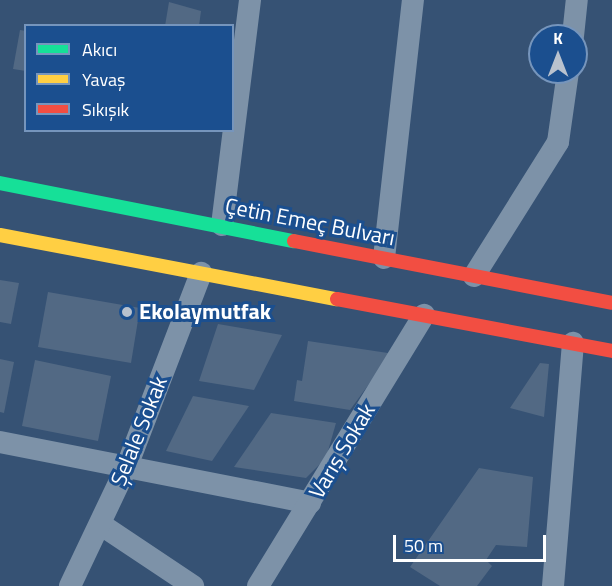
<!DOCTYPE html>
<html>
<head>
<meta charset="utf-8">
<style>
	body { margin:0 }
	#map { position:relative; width:612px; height:586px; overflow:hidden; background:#365274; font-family:"Titillium Web",sans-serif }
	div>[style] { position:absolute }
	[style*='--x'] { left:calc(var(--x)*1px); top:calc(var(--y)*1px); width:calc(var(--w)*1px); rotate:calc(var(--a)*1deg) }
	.building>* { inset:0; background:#526984 }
	.street>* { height:22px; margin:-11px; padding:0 11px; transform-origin:11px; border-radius:11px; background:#7d92a8 }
	.fast>* { height:14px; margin:-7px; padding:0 7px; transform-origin:7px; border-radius:7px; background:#16e098 }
	.slow>* { height:14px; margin:-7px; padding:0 7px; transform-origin:7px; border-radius:7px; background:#ffcf43 }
	.jam>* { height:14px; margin:-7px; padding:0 7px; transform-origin:7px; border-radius:7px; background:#f24e42 }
	.dots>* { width:16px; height:16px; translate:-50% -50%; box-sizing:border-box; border:3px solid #1b4f8f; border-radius:50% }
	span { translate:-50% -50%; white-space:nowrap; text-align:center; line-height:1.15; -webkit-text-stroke:6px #1b4f8f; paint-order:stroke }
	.street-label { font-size:22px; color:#fff }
	.poi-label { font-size:22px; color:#fff; font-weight:700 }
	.left { translate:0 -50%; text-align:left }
	.legend { position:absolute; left:24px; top:24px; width:210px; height:108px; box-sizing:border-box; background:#1b4f8f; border:2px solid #7695bc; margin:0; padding:8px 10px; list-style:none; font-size:18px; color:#fff }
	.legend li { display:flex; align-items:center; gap:12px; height:30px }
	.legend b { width:30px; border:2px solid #7695bc }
	.north { position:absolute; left:528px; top:24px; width:60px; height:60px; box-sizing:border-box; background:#1b4f8f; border:2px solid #7695bc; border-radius:50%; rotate:0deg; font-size:16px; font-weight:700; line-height:24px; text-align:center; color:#fff }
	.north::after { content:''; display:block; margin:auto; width:21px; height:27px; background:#b9c2ce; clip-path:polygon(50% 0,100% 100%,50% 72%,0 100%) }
	.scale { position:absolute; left:393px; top:535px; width:153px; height:27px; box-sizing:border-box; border:3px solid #fff; border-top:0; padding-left:8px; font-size:18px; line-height:21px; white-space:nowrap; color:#fff; -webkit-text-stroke:4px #1b4f8f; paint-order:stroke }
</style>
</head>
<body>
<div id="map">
	<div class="building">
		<div style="clip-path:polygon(169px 2px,201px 11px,199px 26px,165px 26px)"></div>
		<div style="clip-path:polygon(20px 30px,26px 31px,26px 71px,13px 69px)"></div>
		<div style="clip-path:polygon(0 280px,19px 283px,11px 324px,0 322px)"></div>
		<div style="clip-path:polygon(48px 292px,140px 308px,131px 363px,38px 347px)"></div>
		<div style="clip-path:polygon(218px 324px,282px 335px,254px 390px,199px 381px)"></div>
		<div style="clip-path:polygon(308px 341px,388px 353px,388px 358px,350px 410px,294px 401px,297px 380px,302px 381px)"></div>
		<div style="clip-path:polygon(0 359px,14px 362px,4px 413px,0 412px)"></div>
		<div style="clip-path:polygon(35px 360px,111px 376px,98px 441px,22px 426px)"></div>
		<div style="clip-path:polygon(540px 363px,549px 364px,544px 417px,510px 408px)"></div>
		<div style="clip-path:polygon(193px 396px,249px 406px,212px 461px,166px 451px)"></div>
		<div style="clip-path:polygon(271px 413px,336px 423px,326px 458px,306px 478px,234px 467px)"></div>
		<div style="clip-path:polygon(479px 468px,533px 477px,527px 547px,496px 545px,486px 560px,492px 566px,477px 586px,440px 586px,410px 567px)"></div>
	</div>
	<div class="street">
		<div style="--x:573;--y:36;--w:36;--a:-84"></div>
		<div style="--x:222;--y:225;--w:227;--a:-82.9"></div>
		<div style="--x:384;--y:258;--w:260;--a:-83.6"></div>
		<div style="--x:474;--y:276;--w:158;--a:-57.9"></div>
		<div style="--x:558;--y:142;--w:71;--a:-81.9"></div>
		<div style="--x:0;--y:442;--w:316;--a:11.1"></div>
		<div style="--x:100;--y:524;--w:112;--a:33.7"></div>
		<div style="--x:70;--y:586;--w:133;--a:-64.6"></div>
		<div style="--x:127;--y:466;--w:207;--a:-69"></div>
		<div style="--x:258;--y:586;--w:318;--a:-58.5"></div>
		<div style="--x:553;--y:586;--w:244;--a:-85.3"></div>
	</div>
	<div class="fast">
		<div style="--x:0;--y:183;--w:300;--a:11.2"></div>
	</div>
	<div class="slow">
		<div style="--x:0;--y:235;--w:343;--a:10.8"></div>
	</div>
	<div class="jam">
		<div style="--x:294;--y:241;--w:324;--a:11"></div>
		<div style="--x:337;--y:299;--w:280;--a:10.7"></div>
	</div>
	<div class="dots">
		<div style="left:127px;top:312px;background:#b9c2ce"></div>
	</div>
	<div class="street-label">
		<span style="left:310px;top:222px;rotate:11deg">Çetin Emeç Bulvarı</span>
		<span style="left:139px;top:431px;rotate:-68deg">Şelale Sokak</span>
		<span style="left:342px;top:451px;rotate:-59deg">Varış Sokak</span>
	</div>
	<div class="poi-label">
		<span class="left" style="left:139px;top:312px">Ekolaymutfak</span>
	</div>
	<ul class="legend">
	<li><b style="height:8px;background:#16e098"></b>Akıcı</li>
	<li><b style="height:8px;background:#ffcf43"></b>Yavaş</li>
	<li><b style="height:8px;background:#f24e42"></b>Sıkışık</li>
	</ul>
	<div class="north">K</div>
	<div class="scale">50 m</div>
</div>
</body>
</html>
